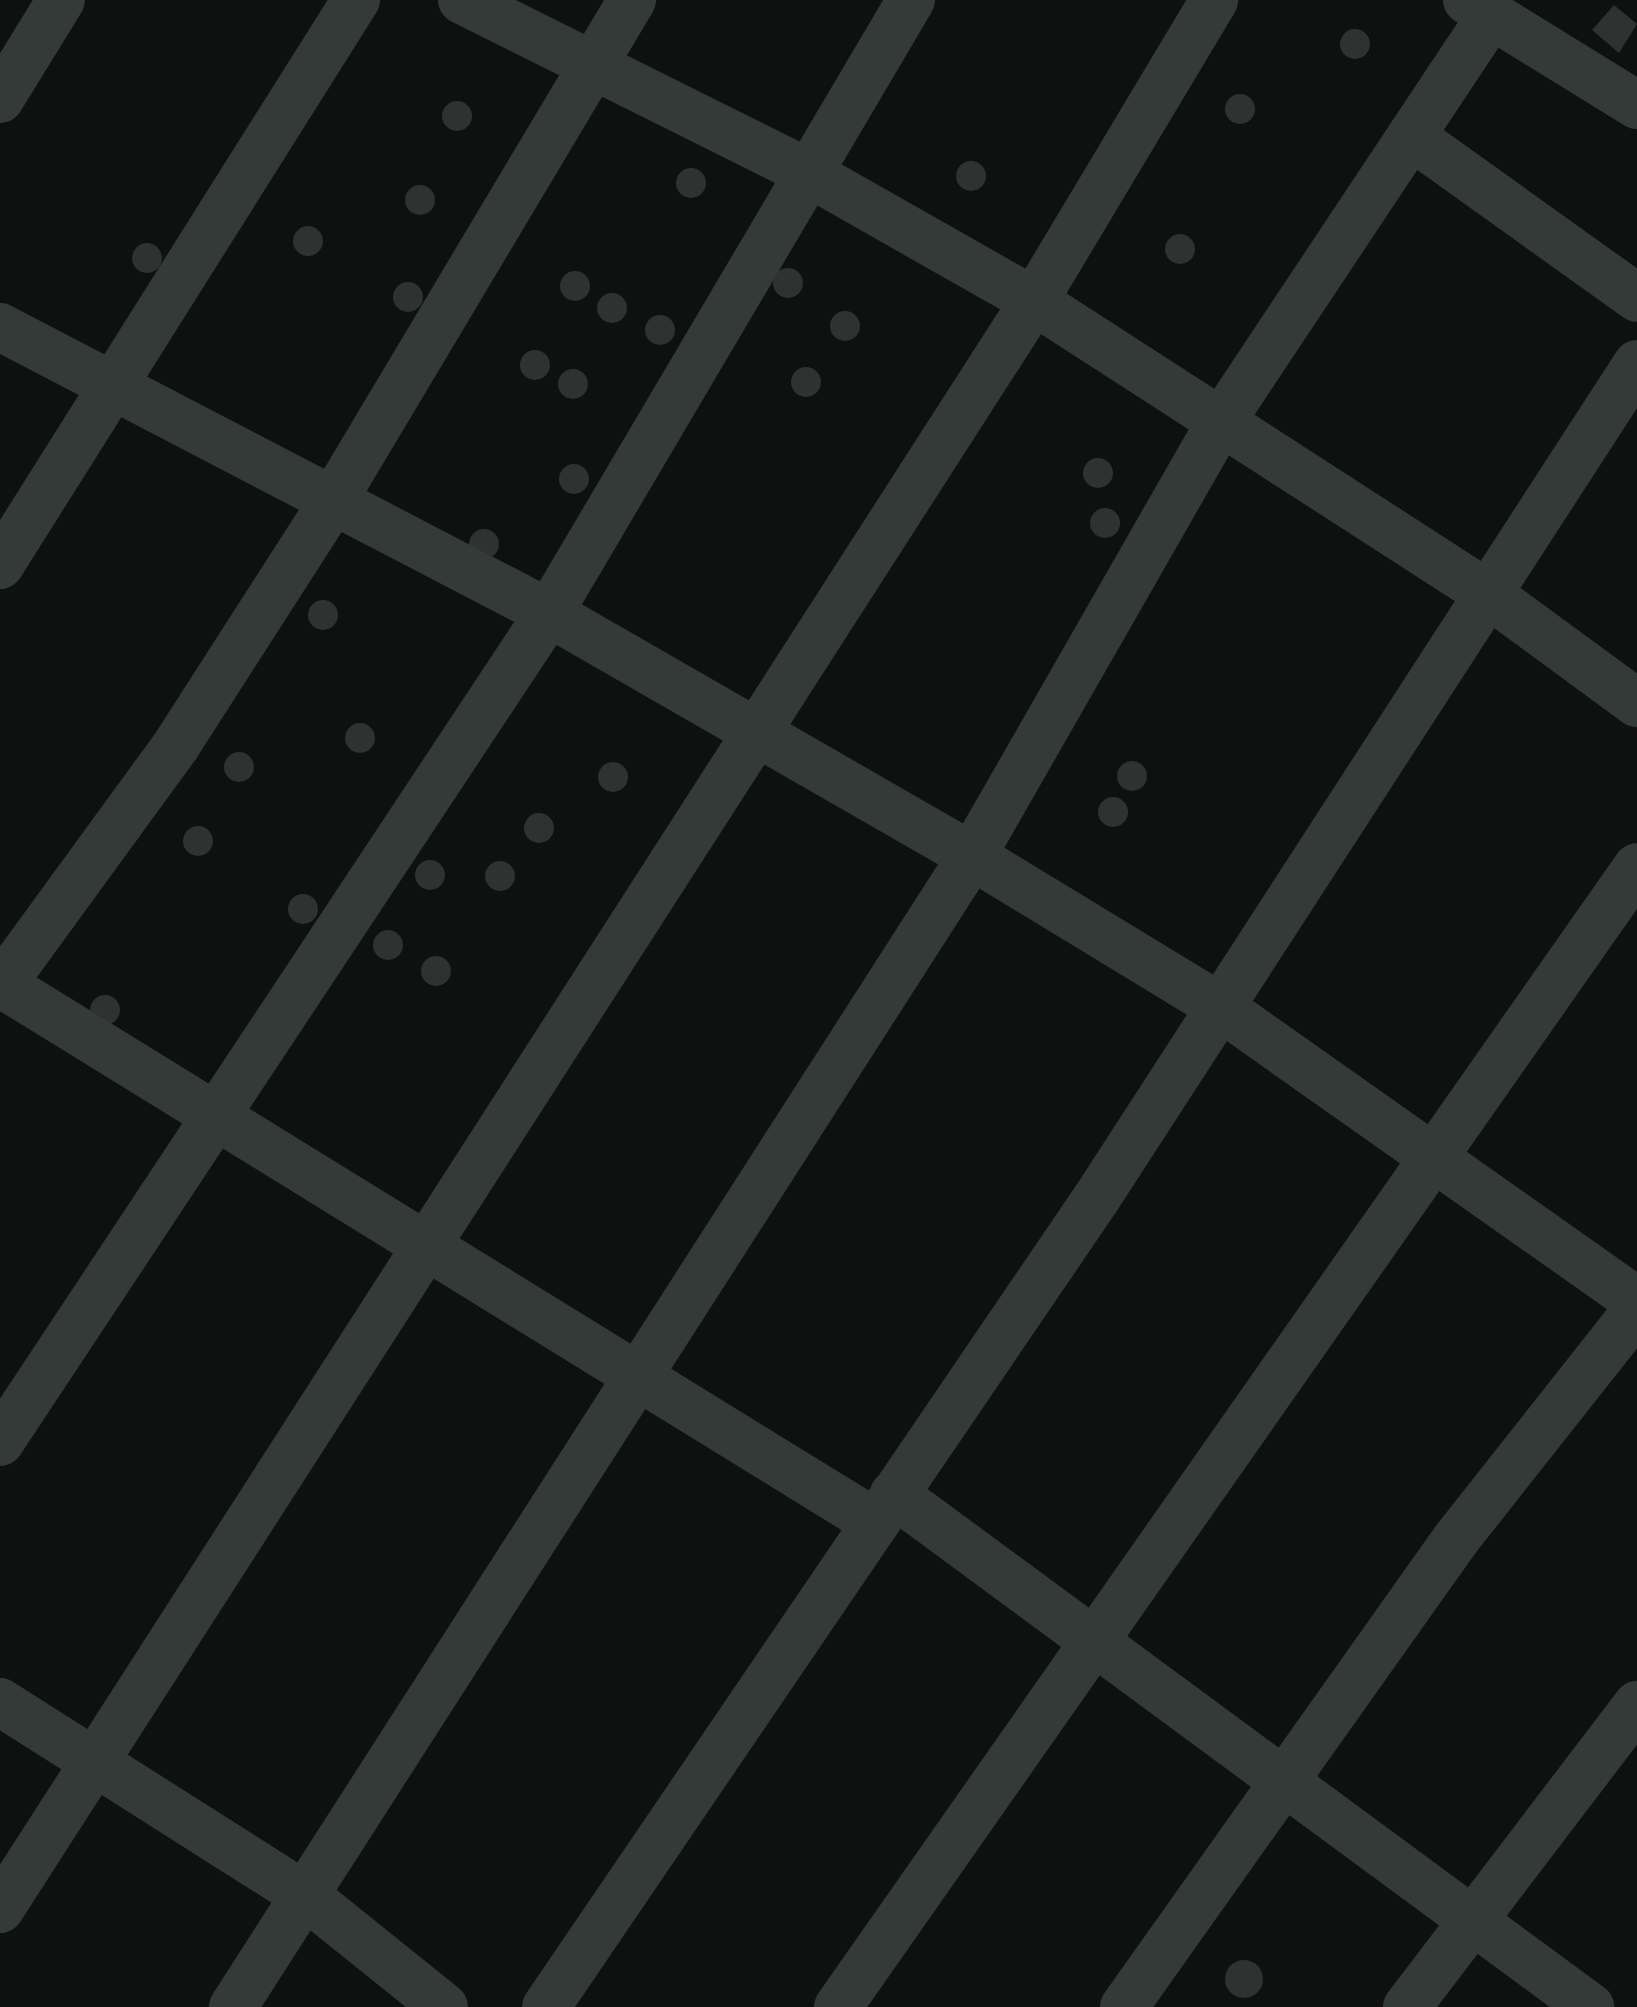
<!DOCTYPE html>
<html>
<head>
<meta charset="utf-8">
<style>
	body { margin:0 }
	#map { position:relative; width:1637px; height:2007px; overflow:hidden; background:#0f1010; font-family:"Source Sans 3",sans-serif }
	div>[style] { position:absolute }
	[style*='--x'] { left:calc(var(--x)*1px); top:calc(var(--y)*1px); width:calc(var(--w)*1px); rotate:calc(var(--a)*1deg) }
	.building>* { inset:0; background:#2f3231 }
	.round { border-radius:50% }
	.minor>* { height:48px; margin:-24px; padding:0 24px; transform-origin:24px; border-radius:24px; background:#343a38 }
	span { translate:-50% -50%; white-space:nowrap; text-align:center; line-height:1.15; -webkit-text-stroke:10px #0a0b0b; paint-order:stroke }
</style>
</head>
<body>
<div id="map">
	<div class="building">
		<div style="clip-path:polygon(1614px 5px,1637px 24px,1619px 53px,1592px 30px)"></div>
		<div class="round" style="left:1340px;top:29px;width:30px;height:30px"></div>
		<div class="round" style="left:1225px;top:94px;width:30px;height:30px"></div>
		<div class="round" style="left:442px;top:101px;width:30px;height:30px"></div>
		<div class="round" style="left:956px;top:161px;width:30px;height:30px"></div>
		<div class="round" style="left:676px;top:168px;width:30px;height:30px"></div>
		<div class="round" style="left:405px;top:185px;width:30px;height:30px"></div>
		<div class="round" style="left:293px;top:226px;width:30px;height:30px"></div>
		<div class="round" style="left:1165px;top:234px;width:30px;height:30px"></div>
		<div class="round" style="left:132px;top:243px;width:30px;height:30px"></div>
		<div class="round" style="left:773px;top:268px;width:30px;height:30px"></div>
		<div class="round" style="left:560px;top:271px;width:30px;height:30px"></div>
		<div class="round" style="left:393px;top:282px;width:30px;height:30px"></div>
		<div class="round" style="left:597px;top:293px;width:30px;height:30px"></div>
		<div class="round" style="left:830px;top:311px;width:30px;height:30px"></div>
		<div class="round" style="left:645px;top:315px;width:30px;height:30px"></div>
		<div class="round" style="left:520px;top:350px;width:30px;height:30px"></div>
		<div class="round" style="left:791px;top:367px;width:30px;height:30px"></div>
		<div class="round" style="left:558px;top:369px;width:30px;height:30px"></div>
		<div class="round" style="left:1083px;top:458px;width:30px;height:30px"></div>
		<div class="round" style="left:559px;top:464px;width:30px;height:30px"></div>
		<div class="round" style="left:1090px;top:508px;width:30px;height:30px"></div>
		<div class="round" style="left:469px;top:529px;width:30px;height:30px"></div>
		<div class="round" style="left:308px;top:600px;width:30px;height:30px"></div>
		<div class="round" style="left:345px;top:723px;width:30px;height:30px"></div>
		<div class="round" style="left:224px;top:752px;width:30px;height:30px"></div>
		<div class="round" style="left:1117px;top:761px;width:30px;height:30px"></div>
		<div class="round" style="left:598px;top:762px;width:30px;height:30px"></div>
		<div class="round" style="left:1098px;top:797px;width:30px;height:30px"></div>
		<div class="round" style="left:524px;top:813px;width:30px;height:30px"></div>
		<div class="round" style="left:183px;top:826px;width:30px;height:30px"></div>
		<div class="round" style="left:415px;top:860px;width:30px;height:30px"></div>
		<div class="round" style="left:485px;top:861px;width:30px;height:30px"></div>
		<div class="round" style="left:288px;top:894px;width:30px;height:30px"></div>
		<div class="round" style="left:373px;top:930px;width:30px;height:30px"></div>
		<div class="round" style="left:421px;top:956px;width:30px;height:30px"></div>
		<div class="round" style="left:90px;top:995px;width:30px;height:30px"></div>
		<div class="round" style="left:1225px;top:1960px;width:38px;height:38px"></div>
	</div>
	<div class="minor">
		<div style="--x:462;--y:0;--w:383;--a:26.5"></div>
		<div style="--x:805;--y:171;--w:263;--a:29.6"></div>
		<div style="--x:1034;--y:301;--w:540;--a:32.84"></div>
		<div style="--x:1488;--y:594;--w:185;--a:36.2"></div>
		<div style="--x:1467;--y:0;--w:200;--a:31.7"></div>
		<div style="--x:0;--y:99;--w:116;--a:-58.4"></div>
		<div style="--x:1411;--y:136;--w:278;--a:35.6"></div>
		<div style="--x:0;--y:327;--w:619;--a:27.52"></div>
		<div style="--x:549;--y:613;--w:488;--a:29.9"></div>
		<div style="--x:972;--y:856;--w:290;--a:31.3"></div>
		<div style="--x:1220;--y:1007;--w:510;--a:35.19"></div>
		<div style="--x:0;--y:565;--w:668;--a:-57.79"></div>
		<div style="--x:0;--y:983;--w:1027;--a:31.66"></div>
		<div style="--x:0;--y:987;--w:301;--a:-53.9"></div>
		<div style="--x:177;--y:744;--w:285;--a:-57.3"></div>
		<div style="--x:331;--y:504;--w:587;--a:-59.15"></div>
		<div style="--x:0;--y:1442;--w:994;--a:-56.49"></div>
		<div style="--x:549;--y:613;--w:712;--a:-59.44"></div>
		<div style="--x:894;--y:1494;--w:865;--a:36.39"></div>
		<div style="--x:0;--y:1702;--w:362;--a:32.4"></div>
		<div style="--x:306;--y:1896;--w:177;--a:38.8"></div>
		<div style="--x:0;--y:1909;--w:1912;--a:-57.26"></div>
		<div style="--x:1034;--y:301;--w:351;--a:-59.1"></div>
		<div style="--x:233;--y:2007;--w:1368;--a:-57.3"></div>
		<div style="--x:972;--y:856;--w:493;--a:-60.2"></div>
		<div style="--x:1217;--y:428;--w:492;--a:-56.4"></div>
		<div style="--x:546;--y:2007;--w:977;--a:-55.76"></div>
		<div style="--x:1096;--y:1199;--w:995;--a:-57.06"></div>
		<div style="--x:838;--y:2007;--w:1392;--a:-54.97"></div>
		<div style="--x:1124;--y:2007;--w:574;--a:-54.65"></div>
		<div style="--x:1456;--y:1539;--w:292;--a:-51.7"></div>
		<div style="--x:1407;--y:2007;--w:380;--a:-52.7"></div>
	</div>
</div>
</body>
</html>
